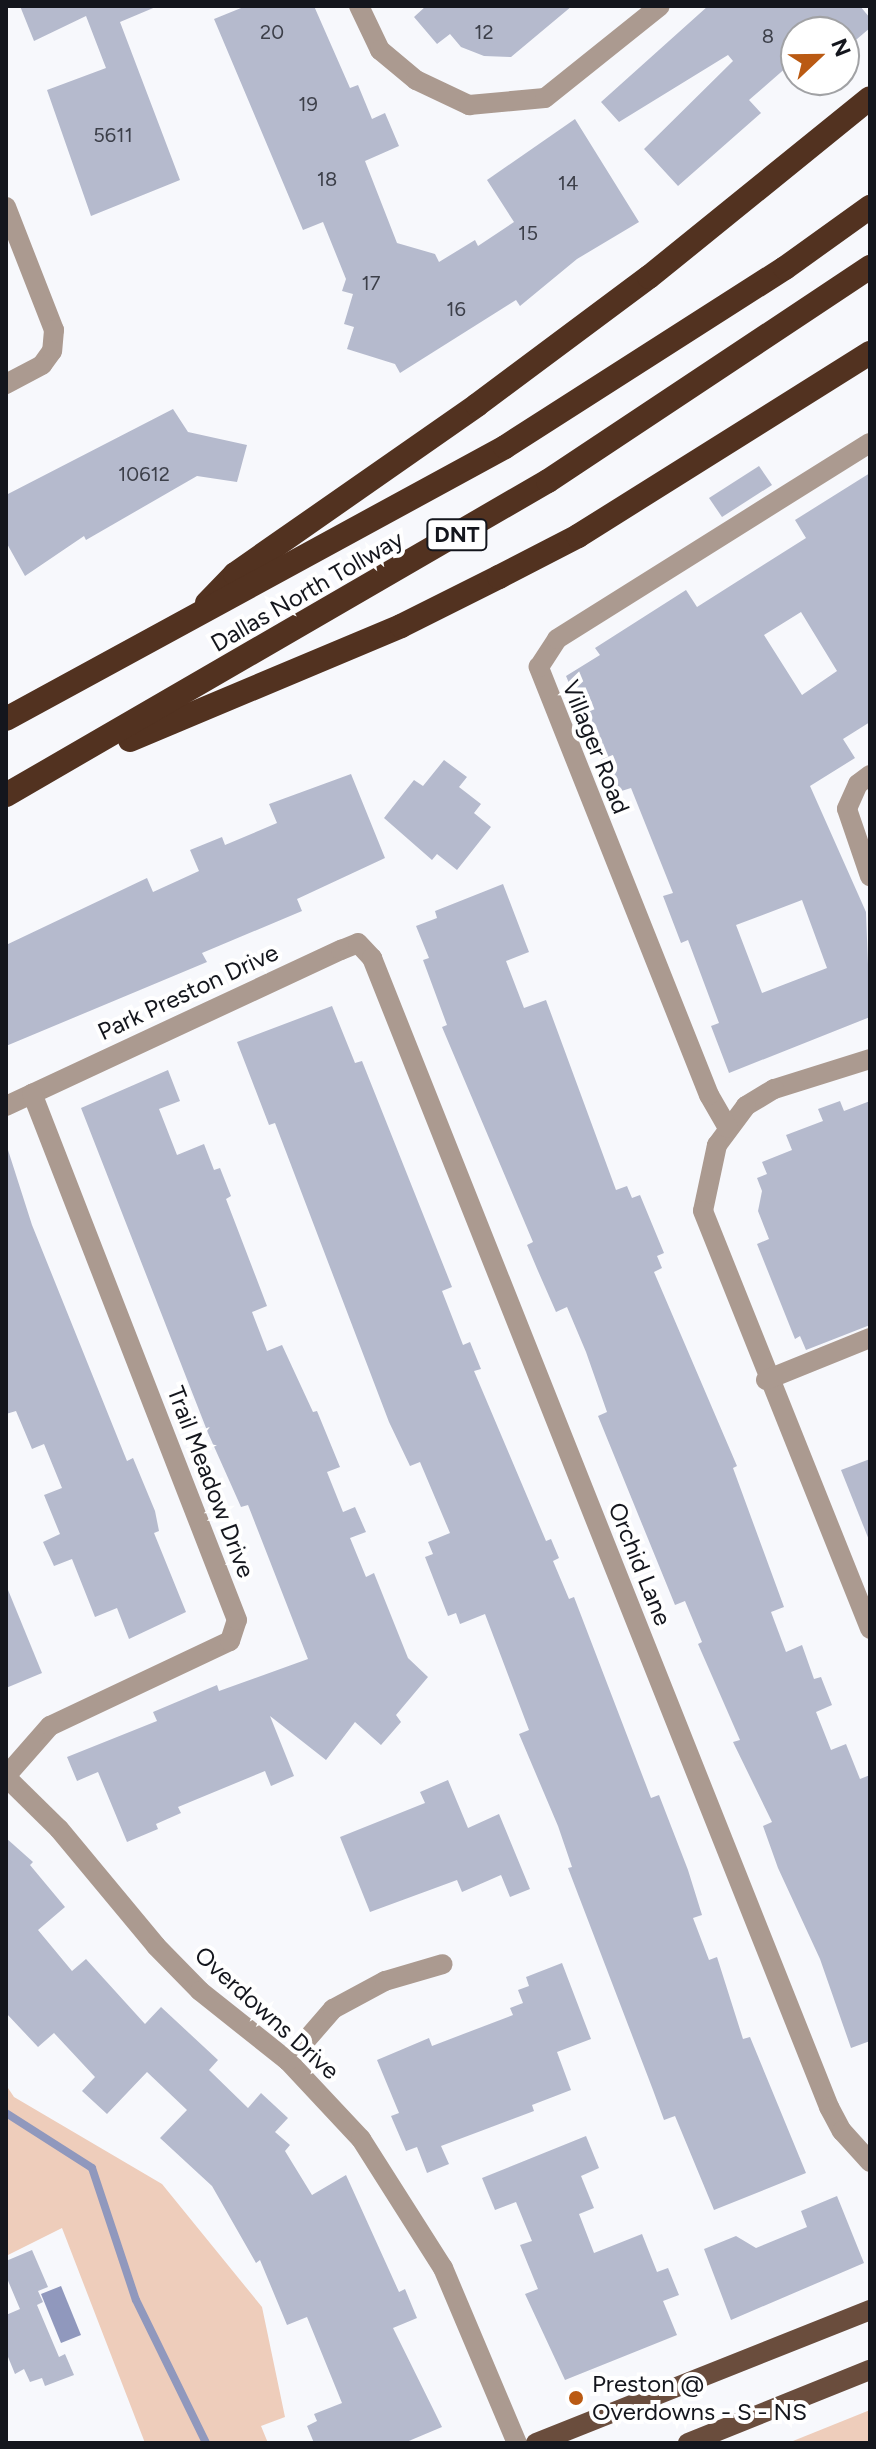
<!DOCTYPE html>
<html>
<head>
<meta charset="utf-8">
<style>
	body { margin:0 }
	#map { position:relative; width:876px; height:2449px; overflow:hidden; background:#f7f8fc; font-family:Figtree,sans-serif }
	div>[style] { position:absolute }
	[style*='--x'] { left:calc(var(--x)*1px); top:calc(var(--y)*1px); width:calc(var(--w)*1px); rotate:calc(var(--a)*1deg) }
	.green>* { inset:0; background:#eecdbb }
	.water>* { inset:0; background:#9098bd }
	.stream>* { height:8px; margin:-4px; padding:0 4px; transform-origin:4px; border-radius:4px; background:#9098bd }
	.building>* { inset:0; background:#b5bacd }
	.street>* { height:20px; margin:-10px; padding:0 10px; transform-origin:10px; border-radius:10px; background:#ab9a90 }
	.primary>* { height:20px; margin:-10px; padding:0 10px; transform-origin:10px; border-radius:10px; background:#6a4d3d }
	.highway>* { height:24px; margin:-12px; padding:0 12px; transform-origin:12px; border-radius:12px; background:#523220 }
	.dots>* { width:22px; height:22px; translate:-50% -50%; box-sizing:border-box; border:4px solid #fff; border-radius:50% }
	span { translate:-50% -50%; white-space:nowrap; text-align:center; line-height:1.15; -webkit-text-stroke:8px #fff; paint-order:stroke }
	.number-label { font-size:20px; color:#3c3f49 }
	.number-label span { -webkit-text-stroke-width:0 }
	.shield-label span { padding:2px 6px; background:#fff; border:2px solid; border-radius:6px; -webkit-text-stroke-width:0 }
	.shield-label { font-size:22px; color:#14161d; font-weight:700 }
	.street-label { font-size:24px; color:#14161d }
	.poi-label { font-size:24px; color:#14161d }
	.left { translate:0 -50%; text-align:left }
	.frame { position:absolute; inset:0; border:8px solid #14161d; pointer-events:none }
	.north { position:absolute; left:780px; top:16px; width:80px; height:80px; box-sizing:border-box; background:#fff; border:2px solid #a1a2a5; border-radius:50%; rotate:68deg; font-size:22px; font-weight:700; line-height:32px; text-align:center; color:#14161d }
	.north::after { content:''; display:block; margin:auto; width:28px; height:36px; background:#ba5a13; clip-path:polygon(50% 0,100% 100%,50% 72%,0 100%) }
</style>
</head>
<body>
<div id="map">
	<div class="green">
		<div style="clip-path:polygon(6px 2085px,14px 2097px,162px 2184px,262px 2307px,285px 2417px,261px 2426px,268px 2443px,145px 2443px,62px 2228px,6px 2256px)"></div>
		<div style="clip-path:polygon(870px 2410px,870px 2443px,788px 2443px)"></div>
	</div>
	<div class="water">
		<div style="clip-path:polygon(61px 2286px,81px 2335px,61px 2343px,41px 2294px)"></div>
	</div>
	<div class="stream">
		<div style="--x:6;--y:2113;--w:102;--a:32.6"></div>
		<div style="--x:92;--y:2168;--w:139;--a:71.6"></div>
		<div style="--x:136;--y:2300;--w:159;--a:63.9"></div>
	</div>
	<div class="building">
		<div style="clip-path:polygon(20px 6px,158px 6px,120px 22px,180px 180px,91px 216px,47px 90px,106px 68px,86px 16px,34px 41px)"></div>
		<div style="clip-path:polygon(246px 6px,314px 6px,350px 88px,358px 85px,372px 119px,385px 113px,399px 146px,365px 161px,397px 243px,435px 254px,439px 262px,475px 240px,478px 246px,514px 222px,487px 180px,575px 119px,639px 222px,577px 259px,520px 306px,516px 300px,400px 373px,395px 364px,347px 349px,354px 327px,344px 324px,353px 294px,342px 291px,346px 279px,323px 222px,303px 230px,214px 19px)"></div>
		<div style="clip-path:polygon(426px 6px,572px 6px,511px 57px,484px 56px,461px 47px,450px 34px,437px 44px,414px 17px)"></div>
		<div style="clip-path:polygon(708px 6px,860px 6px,870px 18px,870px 28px,844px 50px,844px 32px,796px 32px,796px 59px,749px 100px,761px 113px,678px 186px,644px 149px,733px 61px,728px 55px,619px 122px,601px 102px)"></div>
		<div style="clip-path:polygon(173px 409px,188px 432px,247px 445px,237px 482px,197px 476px,86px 540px,84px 536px,25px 576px,6px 542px,6px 495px)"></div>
		<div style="clip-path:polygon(759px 466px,772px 485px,722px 517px,709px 498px)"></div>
		<div style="clip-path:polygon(evenodd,870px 473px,870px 722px,843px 739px,855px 758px,810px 786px,866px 912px,870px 1017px,729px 1073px,711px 1026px,719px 1023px,688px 940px,681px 943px,663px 896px,673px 893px,631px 788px,615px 793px,566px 676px,600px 655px,595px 648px,686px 590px,697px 607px,806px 538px,795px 520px,870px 473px,801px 612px,837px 671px,802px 695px,764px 635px,801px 612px,870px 473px,802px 900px,827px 968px,762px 993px,736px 925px,802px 900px)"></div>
		<div style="clip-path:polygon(444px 760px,467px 777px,459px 787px,481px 804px,474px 813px,491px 827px,457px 870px,437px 854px,432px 860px,384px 818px,414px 780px,423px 786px)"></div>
		<div style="clip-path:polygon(351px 774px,385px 858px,297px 899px,302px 911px,202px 953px,207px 962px,6px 1046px,6px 945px,147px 878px,153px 892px,199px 871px,190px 850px,222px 837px,225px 845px,277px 823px,269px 804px)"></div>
		<div style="clip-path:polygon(503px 884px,529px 952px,506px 961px,524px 1008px,546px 1000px,616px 1190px,627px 1186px,632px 1198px,640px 1195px,664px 1253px,657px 1256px,662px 1268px,654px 1272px,737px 1466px,733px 1468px,784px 1607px,771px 1612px,786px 1652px,802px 1645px,814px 1679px,821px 1677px,832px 1705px,816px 1712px,831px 1750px,846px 1744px,860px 1779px,870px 1775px,870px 2041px,851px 2048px,820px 1959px,778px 1868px,763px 1826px,772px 1822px,733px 1742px,740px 1740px,698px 1644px,702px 1642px,685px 1601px,675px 1605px,598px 1416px,607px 1412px,586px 1352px,567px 1307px,556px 1312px,538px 1271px,527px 1245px,533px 1242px,442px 1027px,447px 1025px,423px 960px,429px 958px,416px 926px,437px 918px,435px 911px)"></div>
		<div style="clip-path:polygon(332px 1006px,355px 1063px,362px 1061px,452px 1287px,442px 1291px,463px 1345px,470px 1342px,481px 1369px,474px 1371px,546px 1541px,551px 1539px,559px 1558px,553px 1561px,569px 1599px,574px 1597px,651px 1798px,659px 1795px,688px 1870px,702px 1915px,693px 1918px,709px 1960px,717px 1957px,743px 2039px,750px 2037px,806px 2173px,714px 2210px,675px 2116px,664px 2120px,653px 2090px,568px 1868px,572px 1867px,558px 1826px,519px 1734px,529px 1730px,485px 1614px,460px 1624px,456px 1613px,448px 1616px,425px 1557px,433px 1554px,428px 1542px,450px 1533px,420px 1462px,410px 1466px,389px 1422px,275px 1123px,269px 1125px,237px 1042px)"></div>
		<div style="clip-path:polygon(168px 1070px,180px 1101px,159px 1109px,177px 1155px,204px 1144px,214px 1170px,220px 1168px,231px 1196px,226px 1199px,267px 1306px,252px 1312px,267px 1351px,282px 1345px,313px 1412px,317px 1411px,340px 1467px,327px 1472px,343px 1512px,355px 1507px,366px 1532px,350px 1538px,366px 1577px,374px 1573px,408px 1658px,428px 1677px,396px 1715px,401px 1722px,381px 1745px,355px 1722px,326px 1760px,270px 1716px,294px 1776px,271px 1786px,265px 1771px,178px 1807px,181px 1813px,156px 1824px,158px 1829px,127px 1842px,98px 1772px,77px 1781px,67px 1757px,157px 1721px,153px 1712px,217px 1685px,219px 1691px,308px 1659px,248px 1505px,241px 1507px,208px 1433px,81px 1108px)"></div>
		<div style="clip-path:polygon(840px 1101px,844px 1111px,870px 1101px,870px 1325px,806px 1350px,800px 1336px,795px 1339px,757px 1244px,769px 1239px,758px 1211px,762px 1191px,757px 1178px,767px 1174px,762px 1162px,792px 1150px,786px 1135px,823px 1121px,818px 1109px)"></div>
		<div style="clip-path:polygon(8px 1150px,32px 1225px,127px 1461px,133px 1458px,155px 1511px,159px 1531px,154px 1533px,186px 1612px,129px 1639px,117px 1608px,95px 1617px,72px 1559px,54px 1566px,43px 1542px,60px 1534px,44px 1495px,62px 1488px,44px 1444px,32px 1449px,16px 1411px,6px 1414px)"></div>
		<div style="clip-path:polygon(870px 1459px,870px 1540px,869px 1540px,841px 1470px)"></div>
		<div style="clip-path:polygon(6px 1585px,42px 1673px,6px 1688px)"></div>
		<div style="clip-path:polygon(448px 1780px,468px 1828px,499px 1814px,530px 1889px,510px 1897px,501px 1875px,462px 1892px,457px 1880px,370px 1912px,340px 1837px,425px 1803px,420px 1792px)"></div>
		<div style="clip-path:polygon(6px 1838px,33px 1862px,30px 1865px,65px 1907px,38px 1930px,72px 1971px,86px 1959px,145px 2024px,161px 2007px,218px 2060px,209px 2070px,248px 2108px,261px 2093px,288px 2118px,275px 2132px,290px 2145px,285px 2151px,312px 2195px,346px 2175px,399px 2292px,405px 2289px,417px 2318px,393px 2328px,442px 2427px,404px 2443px,314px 2443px,307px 2426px,317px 2421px,314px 2414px,342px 2403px,307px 2317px,287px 2325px,260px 2260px,256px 2263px,212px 2186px,160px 2138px,187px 2110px,147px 2072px,107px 2114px,82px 2091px,95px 2077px,54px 2033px,38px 2047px,6px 2013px)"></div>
		<div style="clip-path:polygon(562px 1963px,591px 2039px,557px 2052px,571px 2090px,532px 2105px,534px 2111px,441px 2146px,449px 2164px,427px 2173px,417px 2147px,406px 2151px,391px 2116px,399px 2113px,377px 2060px,429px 2038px,432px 2046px,513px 2015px,510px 2008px,523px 2003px,518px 1990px,529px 1986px,526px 1977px)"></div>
		<div style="clip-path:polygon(586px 2136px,599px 2168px,581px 2176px,594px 2208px,579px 2214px,594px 2253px,642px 2234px,657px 2272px,668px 2268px,679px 2295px,663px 2301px,677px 2335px,565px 2380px,525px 2294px,538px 2289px,520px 2245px,532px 2241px,516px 2202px,495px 2210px,482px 2178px)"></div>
		<div style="clip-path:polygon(837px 2196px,864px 2263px,731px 2320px,704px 2249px,736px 2236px,756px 2248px,807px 2227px,801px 2211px)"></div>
		<div style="clip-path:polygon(32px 2250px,48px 2287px,38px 2291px,43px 2302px,37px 2305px,59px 2357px,65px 2354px,74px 2375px,45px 2386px,42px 2378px,30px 2382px,24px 2369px,15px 2374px,6px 2352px,6px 2315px,20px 2309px,6px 2276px,6px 2261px)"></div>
	</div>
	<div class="street">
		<div style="--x:359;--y:6;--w:49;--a:64.5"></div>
		<div style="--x:380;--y:50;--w:47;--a:39.8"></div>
		<div style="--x:416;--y:80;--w:59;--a:25.3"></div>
		<div style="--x:469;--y:105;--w:76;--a:-5.3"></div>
		<div style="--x:545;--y:98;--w:147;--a:-38.7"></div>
		<div style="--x:6;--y:207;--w:132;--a:68.7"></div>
		<div style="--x:54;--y:330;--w:21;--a:95"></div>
		<div style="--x:52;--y:351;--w:17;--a:126"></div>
		<div style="--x:42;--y:365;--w:41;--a:152.2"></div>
		<div style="--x:870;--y:775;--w:15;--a:143"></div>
		<div style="--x:858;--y:784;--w:27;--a:114"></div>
		<div style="--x:847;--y:809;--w:71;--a:71.1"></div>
		<div style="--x:870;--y:1059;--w:101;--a:162.6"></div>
		<div style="--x:774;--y:1089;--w:33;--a:149"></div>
		<div style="--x:746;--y:1106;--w:49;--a:126.6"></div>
		<div style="--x:717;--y:1145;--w:67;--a:102"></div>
		<div style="--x:703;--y:1211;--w:450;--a:68.2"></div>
		<div style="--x:6;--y:1106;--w:370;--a:-25"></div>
		<div style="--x:341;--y:950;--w:18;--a:-22"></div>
		<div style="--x:358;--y:943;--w:21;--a:47"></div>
		<div style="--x:372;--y:958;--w:1237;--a:68.31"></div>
		<div style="--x:829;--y:2107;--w:27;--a:62"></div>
		<div style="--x:842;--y:2131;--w:42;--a:47.9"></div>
		<div style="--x:728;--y:1128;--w:38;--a:-120"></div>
		<div style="--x:709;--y:1095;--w:461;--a:-111.7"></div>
		<div style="--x:539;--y:667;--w:33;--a:-57"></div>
		<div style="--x:557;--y:639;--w:369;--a:-32.1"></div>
		<div style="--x:766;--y:1380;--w:112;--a:-22"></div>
		<div style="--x:6;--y:1776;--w:67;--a:-48.7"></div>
		<div style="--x:50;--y:1726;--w:199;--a:-25.3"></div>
		<div style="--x:230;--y:1641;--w:22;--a:-72"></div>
		<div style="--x:237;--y:1620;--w:565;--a:-111.26"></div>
		<div style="--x:6;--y:1777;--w:74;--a:44.5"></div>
		<div style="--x:59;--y:1829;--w:152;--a:50.3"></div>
		<div style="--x:156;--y:1946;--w:63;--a:45.6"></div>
		<div style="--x:200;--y:1991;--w:112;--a:38.5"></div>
		<div style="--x:288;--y:2061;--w:107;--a:46.9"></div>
		<div style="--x:361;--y:2139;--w:153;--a:57.6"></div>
		<div style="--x:443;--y:2268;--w:190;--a:67.1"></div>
		<div style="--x:288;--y:2061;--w:69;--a:-49.1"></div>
		<div style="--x:333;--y:2009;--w:59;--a:-28.3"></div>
		<div style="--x:385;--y:1981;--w:60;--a:-16.3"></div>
	</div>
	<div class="primary">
		<div style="--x:536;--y:2443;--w:360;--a:-21.7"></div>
		<div style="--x:688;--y:2443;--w:196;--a:-21.9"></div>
	</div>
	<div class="highway">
		<div style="--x:207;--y:603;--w:40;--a:-46"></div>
		<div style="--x:235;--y:574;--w:295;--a:-34.9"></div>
		<div style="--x:477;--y:405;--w:214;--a:-36.7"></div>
		<div style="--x:649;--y:277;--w:284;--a:-39"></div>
		<div style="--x:6;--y:719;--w:568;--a:-28.59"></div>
		<div style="--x:505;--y:447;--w:332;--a:-32.6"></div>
		<div style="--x:785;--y:268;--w:105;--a:-35.7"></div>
		<div style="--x:130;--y:740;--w:294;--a:-22.8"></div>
		<div style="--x:401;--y:626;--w:110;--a:-26.6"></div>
		<div style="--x:499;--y:577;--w:89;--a:-27.4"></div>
		<div style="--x:578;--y:536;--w:345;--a:-32.1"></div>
		<div style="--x:6;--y:795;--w:626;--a:-30.09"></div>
		<div style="--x:548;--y:481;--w:387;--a:-33.6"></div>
	</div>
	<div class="dots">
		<div style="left:576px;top:2398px;background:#ba5a13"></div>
	</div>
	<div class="number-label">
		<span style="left:272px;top:32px">20</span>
		<span style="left:484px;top:32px">12</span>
		<span style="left:768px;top:36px">8</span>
		<span style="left:308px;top:104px">19</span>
		<span style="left:113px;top:135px">5611</span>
		<span style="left:327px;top:179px">18</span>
		<span style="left:568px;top:183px">14</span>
		<span style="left:528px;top:233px">15</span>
		<span style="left:371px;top:283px">17</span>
		<span style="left:456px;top:309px">16</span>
		<span style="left:144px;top:474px">10612</span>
	</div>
	<div class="shield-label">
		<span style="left:457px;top:535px">DNT</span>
	</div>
	<div class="street-label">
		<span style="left:307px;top:591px;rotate:-30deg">Dallas North Tollway</span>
		<span style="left:596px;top:747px;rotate:68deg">Villager Road</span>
		<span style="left:188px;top:992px;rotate:-25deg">Park Preston Drive</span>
		<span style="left:211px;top:1482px;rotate:69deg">Trail Meadow Drive</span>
		<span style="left:640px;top:1564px;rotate:68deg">Orchid Lane</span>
		<span style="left:267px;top:2013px;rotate:42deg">Overdowns Drive</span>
	</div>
	<div class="poi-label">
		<span class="left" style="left:592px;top:2398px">Preston @<br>Overdowns - S - NS</span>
	</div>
	<div class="frame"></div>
	<div class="north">N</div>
</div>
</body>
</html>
